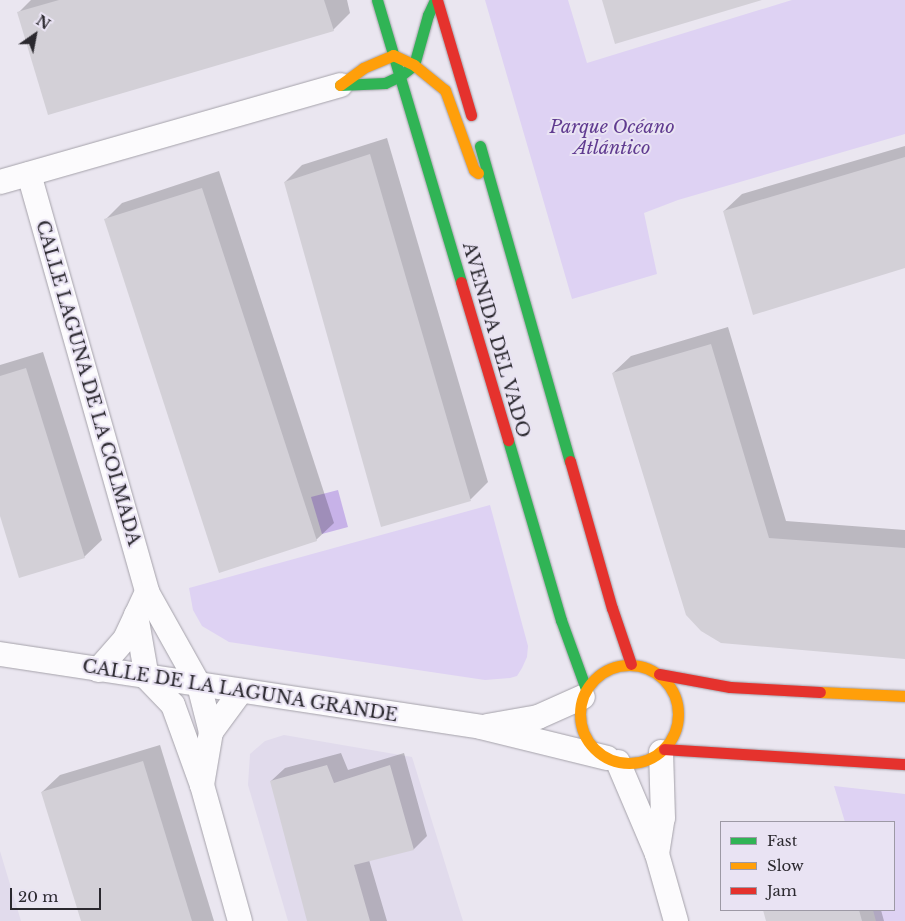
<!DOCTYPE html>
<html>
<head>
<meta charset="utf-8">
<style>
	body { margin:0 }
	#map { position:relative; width:905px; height:921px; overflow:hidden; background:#eae6f0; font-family:"Libre Baskerville",serif }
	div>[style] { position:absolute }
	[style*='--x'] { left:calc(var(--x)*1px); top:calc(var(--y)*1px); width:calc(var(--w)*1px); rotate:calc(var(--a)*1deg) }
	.built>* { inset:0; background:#e1dbec }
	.green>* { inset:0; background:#ded2f3 }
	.water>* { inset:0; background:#c7b2e8 }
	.shadow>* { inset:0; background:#0003 }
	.building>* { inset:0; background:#d3d0d7 }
	.roads { filter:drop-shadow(0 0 1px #a5a2aa) drop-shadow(0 0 1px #a5a2aa) }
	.street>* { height:24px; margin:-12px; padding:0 12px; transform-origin:12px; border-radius:12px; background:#fcfbfd }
	.fast>* { height:11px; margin:-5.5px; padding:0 5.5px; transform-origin:5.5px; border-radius:5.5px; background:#30b455 }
	.slow>* { height:11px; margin:-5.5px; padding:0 5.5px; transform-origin:5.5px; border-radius:5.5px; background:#ff9f0a }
	.slow>.ring { margin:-5.5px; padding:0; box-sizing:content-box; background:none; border:11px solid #ff9f0a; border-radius:50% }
	.jam>* { height:11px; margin:-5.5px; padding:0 5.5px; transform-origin:5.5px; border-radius:5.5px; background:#e5322d }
	span { translate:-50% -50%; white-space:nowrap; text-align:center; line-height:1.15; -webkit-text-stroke:4px #e9e3f3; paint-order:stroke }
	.park-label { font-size:18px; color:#603b90; font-style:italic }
	.street-label { font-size:18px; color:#2b292f }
	.legend { position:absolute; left:720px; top:821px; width:175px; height:90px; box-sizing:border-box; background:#e9e3f3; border:1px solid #9d99a5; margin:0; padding:6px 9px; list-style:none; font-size:15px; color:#2b292f }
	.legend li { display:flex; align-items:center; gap:10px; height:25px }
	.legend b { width:25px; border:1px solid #9d99a5 }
	.north { position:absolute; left:10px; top:10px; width:50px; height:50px; -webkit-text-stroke:4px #e9e3f3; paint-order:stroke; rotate:33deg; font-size:14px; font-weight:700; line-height:20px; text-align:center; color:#2b292f }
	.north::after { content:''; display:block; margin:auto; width:18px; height:22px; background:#2b292f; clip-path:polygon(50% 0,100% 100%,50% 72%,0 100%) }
	.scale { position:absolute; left:10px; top:888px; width:91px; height:22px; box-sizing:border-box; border:2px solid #2b292f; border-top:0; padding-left:6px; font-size:15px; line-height:18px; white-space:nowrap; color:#2b292f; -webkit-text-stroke:4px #e9e3f3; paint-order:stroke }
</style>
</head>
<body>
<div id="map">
	<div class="built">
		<div style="clip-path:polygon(284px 735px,412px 757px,463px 921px,288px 921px,248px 785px,250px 754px,265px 741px)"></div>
		<div style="clip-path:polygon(0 851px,21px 921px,0 921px)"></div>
	</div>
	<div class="green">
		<div style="clip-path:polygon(485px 0,568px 0,587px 63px,792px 0,905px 0,905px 134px,678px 200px,644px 213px,657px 274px,572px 299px)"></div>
		<div style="clip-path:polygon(490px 505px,528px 646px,527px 657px,522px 668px,517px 676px,510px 678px,485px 680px,229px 642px,202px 626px,193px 610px,189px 588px)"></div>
		<div style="clip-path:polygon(834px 786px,905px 794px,905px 921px,876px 921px,873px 910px,894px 910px,894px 822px,845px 822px)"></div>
	</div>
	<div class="water">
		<div style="clip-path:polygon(338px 490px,348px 527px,322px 534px,311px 497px)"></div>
	</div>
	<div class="shadow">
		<div style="clip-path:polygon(31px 0,347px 0,350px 13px,333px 30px,18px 13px)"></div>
		<div style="clip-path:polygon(387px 138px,488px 482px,471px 499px,382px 525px,285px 182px,302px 165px)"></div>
		<div style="clip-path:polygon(905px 146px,905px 267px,724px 211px,742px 194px)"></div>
		<div style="clip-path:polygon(219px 171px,334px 523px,316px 540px,105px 220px,122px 203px)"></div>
		<div style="clip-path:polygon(728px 327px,786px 521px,905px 530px,905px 656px,721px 642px,613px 373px,631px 356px)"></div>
		<div style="clip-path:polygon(43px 352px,102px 540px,84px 557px,0 511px,0 365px)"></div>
		<div style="clip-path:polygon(160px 745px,214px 921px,82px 921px,42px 792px,60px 775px)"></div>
		<div style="clip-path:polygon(341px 753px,348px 770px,404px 753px,427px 836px,414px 849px,369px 860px,387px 921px,308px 921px,271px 781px,285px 768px)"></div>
		<div style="clip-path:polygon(765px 910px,881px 910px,884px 921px,768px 921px)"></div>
	</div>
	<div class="building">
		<div style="clip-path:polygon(59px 0,324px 0,334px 31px,48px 115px,17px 12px)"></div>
		<div style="clip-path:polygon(602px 0,762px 0,615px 44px)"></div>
		<div style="clip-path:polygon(370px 154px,471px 501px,381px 527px,284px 182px)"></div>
		<div style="clip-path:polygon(905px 157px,905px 268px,753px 315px,723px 211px)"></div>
		<div style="clip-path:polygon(202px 188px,317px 541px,219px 573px,104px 219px)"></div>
		<div style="clip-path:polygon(711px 344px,769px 538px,905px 548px,905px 659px,721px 643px,701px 631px,686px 615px,612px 373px)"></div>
		<div style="clip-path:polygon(26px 368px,85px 558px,19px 578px,0 516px,0 376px)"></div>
		<div style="clip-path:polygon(143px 761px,192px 921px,81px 921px,41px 792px)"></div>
		<div style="clip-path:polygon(327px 765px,334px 783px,390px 765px,414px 850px,354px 865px,370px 921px,307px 921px,270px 781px)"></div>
		<div style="clip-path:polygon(763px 910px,859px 910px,862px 921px,766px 921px)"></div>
	</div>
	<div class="roads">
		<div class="street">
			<div style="--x:29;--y:174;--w:434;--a:74.2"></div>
			<div style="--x:0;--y:182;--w:354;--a:-15.9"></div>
			<div style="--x:136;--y:615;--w:64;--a:80.1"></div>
			<div style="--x:147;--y:678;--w:37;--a:46"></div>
			<div style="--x:173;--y:705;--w:85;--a:70.1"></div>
			<div style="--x:202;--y:785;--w:54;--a:-80.4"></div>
			<div style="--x:211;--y:732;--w:51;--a:-53.8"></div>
			<div style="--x:0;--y:654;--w:487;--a:8.6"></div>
			<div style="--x:481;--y:727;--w:130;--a:13.8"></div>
			<div style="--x:98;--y:670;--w:41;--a:-48.9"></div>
			<div style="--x:125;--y:639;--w:52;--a:-64.9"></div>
			<div style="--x:147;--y:592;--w:107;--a:60.8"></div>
			<div style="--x:199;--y:685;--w:49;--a:75.7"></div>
			<div style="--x:487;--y:726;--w:52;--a:-10"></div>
			<div style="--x:538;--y:717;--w:49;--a:-24"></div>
			<div style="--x:618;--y:762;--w:100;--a:67"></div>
			<div style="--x:657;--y:854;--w:70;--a:74.2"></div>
			<div style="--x:202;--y:785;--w:141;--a:74.4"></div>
			<div style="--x:657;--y:854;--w:36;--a:-81"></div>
			<div style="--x:663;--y:818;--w:66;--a:-91.7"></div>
		</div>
		<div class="fast">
			<div style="--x:377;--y:0;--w:294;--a:73.4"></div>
			<div style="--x:340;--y:85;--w:45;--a:-2.5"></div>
			<div style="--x:385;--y:83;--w:17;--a:-25"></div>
			<div style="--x:400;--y:76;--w:18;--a:-38"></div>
			<div style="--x:414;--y:65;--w:52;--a:-74.4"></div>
			<div style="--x:428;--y:15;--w:17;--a:-65"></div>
			<div style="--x:480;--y:146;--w:328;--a:74.1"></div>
			<div style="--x:508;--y:440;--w:188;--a:73.6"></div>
			<div style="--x:561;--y:620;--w:73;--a:70.1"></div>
		</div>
		<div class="slow">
			<div style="--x:340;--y:85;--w:29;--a:-36"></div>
			<div style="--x:363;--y:68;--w:33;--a:-23"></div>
			<div style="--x:393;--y:55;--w:23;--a:25"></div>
			<div style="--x:414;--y:65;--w:40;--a:39"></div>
			<div style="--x:445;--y:90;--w:85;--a:70.1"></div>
			<div style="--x:474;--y:170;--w:5;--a:37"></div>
			<div class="ring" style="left:580px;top:665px;width:87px;height:87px"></div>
			<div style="--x:820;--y:692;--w:85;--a:2.7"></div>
		</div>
		<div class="jam">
			<div style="--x:437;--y:0;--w:120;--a:73.5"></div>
			<div style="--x:461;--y:282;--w:165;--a:73.4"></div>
			<div style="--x:570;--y:461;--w:153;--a:74.1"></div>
			<div style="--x:612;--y:608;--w:59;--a:71.3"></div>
			<div style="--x:659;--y:674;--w:72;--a:10.4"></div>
			<div style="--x:730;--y:687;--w:90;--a:3.2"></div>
			<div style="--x:664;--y:749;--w:241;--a:3.6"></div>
		</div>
	</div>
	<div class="park-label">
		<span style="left:612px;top:138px">Parque Océano<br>Atlántico</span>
	</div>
	<div class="street-label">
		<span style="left:496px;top:340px;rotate:74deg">AVENIDA DEL VADO</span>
		<span style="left:88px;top:383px;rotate:74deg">CALLE LAGUNA DE LA COLMADA</span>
		<span style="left:240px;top:691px;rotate:9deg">CALLE DE LA LAGUNA GRANDE</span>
	</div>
	<ul class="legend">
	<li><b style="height:6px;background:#30b455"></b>Fast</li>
	<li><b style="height:6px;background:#ff9f0a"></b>Slow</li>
	<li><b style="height:6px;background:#e5322d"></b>Jam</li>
	</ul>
	<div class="north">N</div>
	<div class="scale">20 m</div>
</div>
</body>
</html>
